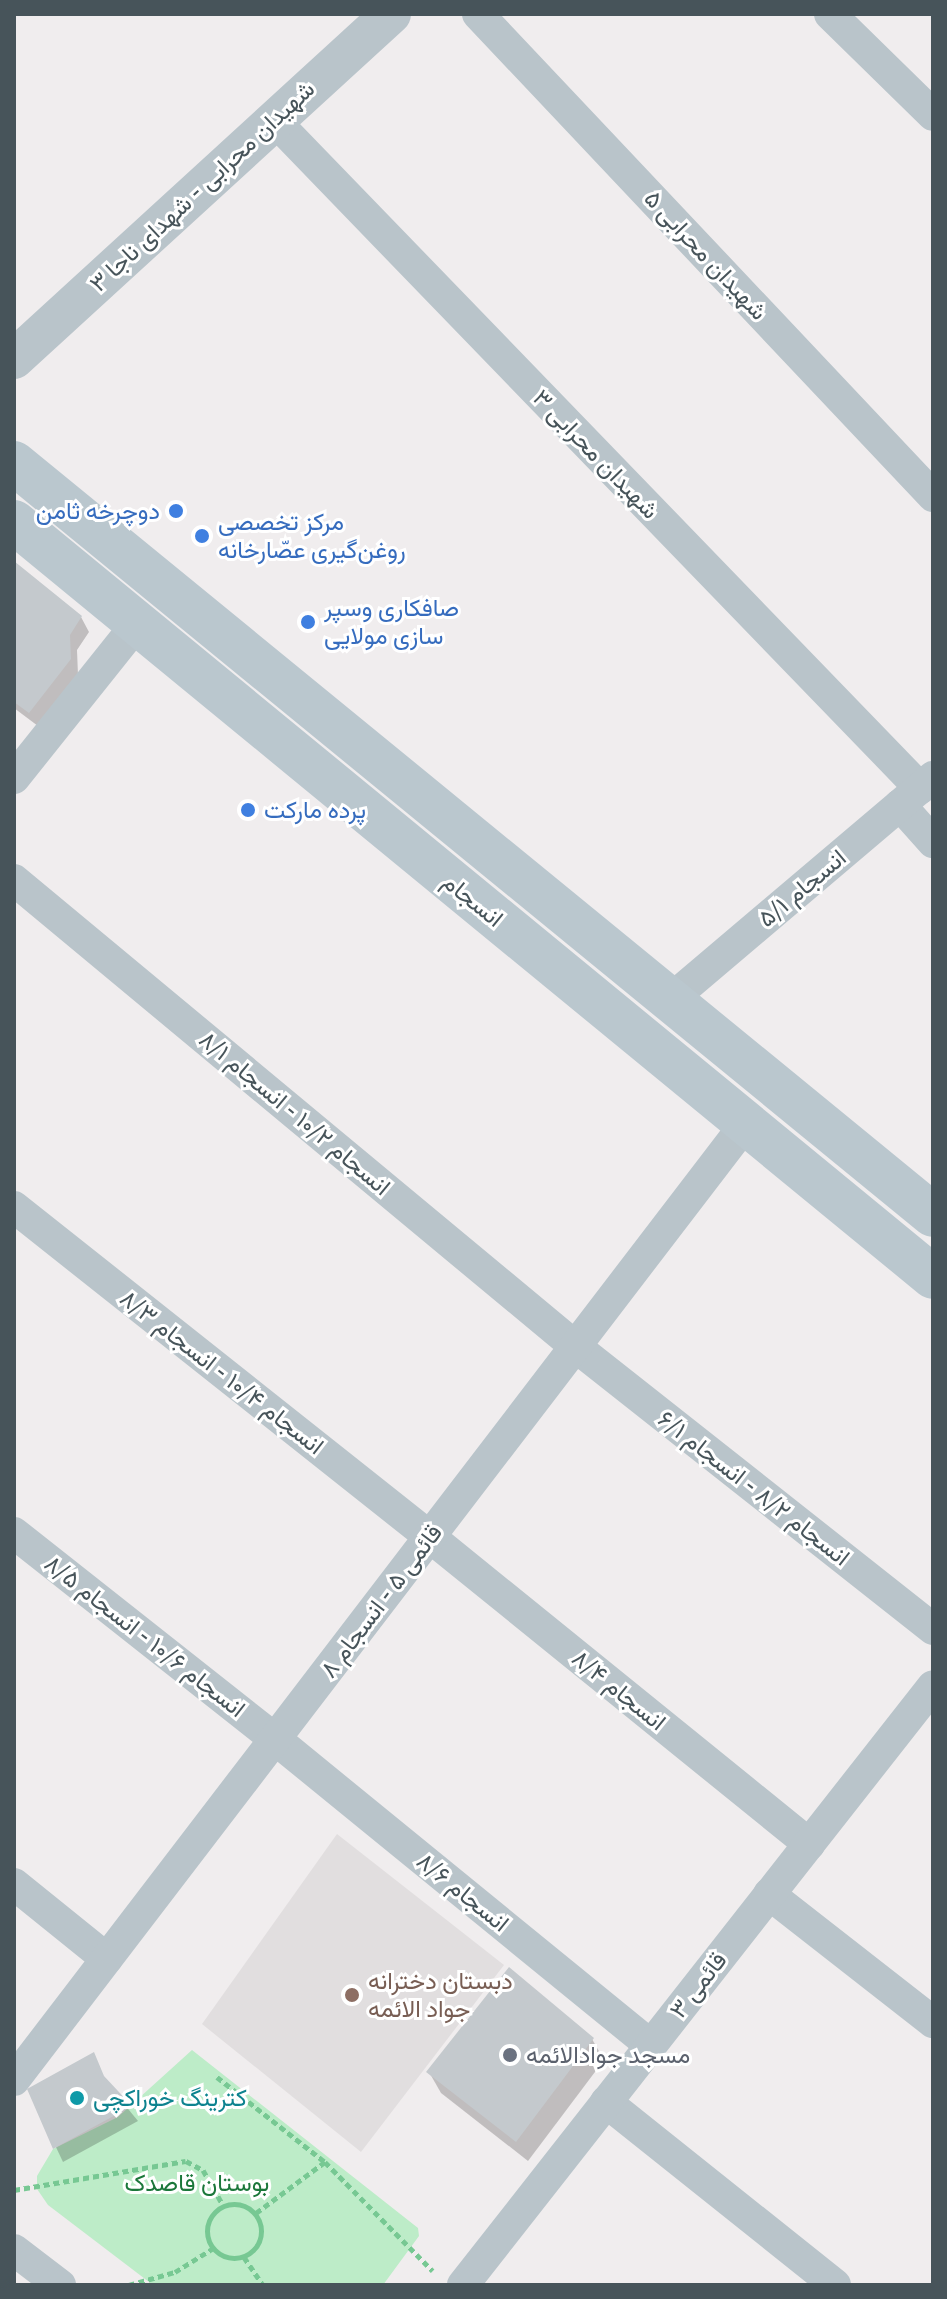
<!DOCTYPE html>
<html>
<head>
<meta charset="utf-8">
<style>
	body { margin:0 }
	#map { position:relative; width:947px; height:2299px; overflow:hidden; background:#f0edee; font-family:"IBM Plex Sans",Vazirmatn,sans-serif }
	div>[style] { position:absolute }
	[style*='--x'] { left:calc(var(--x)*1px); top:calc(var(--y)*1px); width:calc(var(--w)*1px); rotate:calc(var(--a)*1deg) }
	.education>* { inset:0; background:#e1dedf }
	.green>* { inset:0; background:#bdecc8 }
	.shadow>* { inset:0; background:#0003 }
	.building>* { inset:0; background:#c4c9cd }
	.path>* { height:5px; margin-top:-2.5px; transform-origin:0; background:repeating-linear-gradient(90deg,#77c893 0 6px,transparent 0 10px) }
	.path>.ring { margin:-2.5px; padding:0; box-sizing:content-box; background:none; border:5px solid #77c893; border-radius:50% }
	.minor>* { height:32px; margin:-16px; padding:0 16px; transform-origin:16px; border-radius:16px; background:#b9c4ca }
	.tertiary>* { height:40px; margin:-20px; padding:0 20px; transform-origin:20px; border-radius:20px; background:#b9c4ca }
	.secondary>* { height:44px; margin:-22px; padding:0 22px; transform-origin:22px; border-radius:22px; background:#bac7ce }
	.dots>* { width:22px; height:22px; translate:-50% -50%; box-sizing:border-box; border:4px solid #fff; border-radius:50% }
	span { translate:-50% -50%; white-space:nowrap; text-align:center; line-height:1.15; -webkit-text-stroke:6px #fff; paint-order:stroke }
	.street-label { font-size:24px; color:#47545a }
	.shop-label { font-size:24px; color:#366cbe }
	.right { translate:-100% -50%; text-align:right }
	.left { translate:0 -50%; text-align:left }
	.education-label { font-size:24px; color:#785e54 }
	.worship-label { font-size:24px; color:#5b616d }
	.culture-label { font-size:24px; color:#0d838f }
	.park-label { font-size:24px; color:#1b773a }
	.frame { position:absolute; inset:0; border:16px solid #47545a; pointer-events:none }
</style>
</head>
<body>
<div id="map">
	<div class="education">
		<div style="clip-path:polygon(337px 1834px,504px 1965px,361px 2152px,202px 2024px)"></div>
	</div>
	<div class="green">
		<div style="clip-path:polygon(192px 2050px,418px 2228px,419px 2236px,383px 2285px,153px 2285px,48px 2205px,37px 2189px,37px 2176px,53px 2149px,118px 2117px)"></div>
	</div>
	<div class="shadow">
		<div style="clip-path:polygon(14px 565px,81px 617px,89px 632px,77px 650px,78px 675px,38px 726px,14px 708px)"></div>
		<div style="clip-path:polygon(592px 2039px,604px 2060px,528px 2161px,441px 2093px,429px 2072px)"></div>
		<div style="clip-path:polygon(106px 2082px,138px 2121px,63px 2162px,29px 2090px)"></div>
	</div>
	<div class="building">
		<div style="clip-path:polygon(14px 561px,82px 616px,70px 635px,71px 659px,29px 713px,14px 702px)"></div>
		<div style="clip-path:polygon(509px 1967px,594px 2038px,516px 2142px,426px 2072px)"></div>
		<div style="clip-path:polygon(94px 2052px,104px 2076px,132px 2106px,53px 2149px,27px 2089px)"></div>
	</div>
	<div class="path">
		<div style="--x:217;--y:2077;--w:137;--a:38.2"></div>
		<div style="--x:325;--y:2162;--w:153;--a:45.3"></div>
		<div style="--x:14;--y:2190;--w:174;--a:-9.6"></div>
		<div style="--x:186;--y:2161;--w:19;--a:28"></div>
		<div style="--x:203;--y:2170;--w:40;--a:60.3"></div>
		<div class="ring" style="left:207px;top:2204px;width:49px;height:49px"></div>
		<div style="--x:256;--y:2213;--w:86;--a:-36.5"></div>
		<div style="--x:244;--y:2257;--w:34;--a:56"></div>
		<div style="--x:129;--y:2285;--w:48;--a:-15.8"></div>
		<div style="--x:175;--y:2272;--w:44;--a:-31.9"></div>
	</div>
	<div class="minor">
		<div style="--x:478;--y:14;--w:663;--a:46.65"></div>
		<div style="--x:830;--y:14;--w:144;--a:44.4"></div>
		<div style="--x:273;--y:119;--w:931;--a:45.96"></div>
		<div style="--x:14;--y:778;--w:197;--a:-51.4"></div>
		<div style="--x:900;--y:805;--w:50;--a:48.3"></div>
		<div style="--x:14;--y:880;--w:731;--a:39.73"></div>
		<div style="--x:576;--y:1347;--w:455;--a:38.3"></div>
		<div style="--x:670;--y:1000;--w:345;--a:-40.3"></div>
		<div style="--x:14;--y:1207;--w:531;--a:38.42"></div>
		<div style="--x:430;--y:1537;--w:488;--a:39"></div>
		<div style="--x:14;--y:1533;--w:333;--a:38.3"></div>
		<div style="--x:275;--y:1739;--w:484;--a:39.2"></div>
		<div style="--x:14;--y:1884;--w:119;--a:38.9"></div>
		<div style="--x:769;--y:1894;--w:208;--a:38"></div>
		<div style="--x:14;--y:2080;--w:1206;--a:-52.58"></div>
		<div style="--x:606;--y:2102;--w:293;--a:38.6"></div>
		<div style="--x:14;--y:2250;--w:58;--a:37.3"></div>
		<div style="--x:463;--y:2285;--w:761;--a:-51.88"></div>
	</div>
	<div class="tertiary">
		<div style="--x:14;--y:359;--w:511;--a:-42.46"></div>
	</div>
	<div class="secondary">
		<div style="--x:14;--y:463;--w:1187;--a:39.29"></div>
		<div style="--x:14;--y:522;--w:1189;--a:39.4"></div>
	</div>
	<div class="dots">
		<div style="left:176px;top:511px;background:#3f7fe0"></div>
		<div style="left:202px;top:536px;background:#3f7fe0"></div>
		<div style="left:308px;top:622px;background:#3f7fe0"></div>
		<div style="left:248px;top:810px;background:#3f7fe0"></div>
		<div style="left:352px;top:1995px;background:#8d6e63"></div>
		<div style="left:510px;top:2055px;background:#6b7280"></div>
		<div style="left:77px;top:2098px;background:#0f9aa8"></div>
	</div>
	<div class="street-label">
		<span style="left:202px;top:186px;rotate:-43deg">شهیدان محرابی - شهدای ناجا ۳</span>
		<span style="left:706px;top:255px;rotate:47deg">شهیدان محرابی ۵</span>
		<span style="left:596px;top:454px;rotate:46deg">شهیدان محرابی ۳</span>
		<span style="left:802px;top:888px;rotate:-40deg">انسجام ۵/۱</span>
		<span style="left:473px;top:900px;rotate:39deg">انسجام</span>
		<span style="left:295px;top:1113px;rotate:40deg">انسجام ۱۰/۲ - انسجام ۸/۱</span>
		<span style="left:222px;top:1372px;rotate:38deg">انسجام ۱۰/۴ - انسجام ۸/۳</span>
		<span style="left:754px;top:1488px;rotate:38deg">انسجام ۸/۲ - انسجام ۶/۱</span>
		<span style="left:381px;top:1601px;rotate:-53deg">قائمی ۵ - انسجام ۸</span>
		<span style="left:145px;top:1636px;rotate:38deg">انسجام ۱۰/۶ - انسجام ۸/۵</span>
		<span style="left:619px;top:1690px;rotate:39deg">انسجام ۸/۴</span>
		<span style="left:463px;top:1892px;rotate:39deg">انسجام ۸/۶</span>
		<span style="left:698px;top:1985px;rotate:-52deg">قائمی ۳</span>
	</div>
	<div class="shop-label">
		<span class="right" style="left:160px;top:511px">دوچرخه ثامن</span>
		<span class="left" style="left:218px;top:536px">مرکز تخصصی<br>روغن‌گیری عصّارخانه</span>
		<span class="left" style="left:324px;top:622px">صافکاری وسپر<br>سازی مولایی</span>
		<span class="left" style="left:264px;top:810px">پرده مارکت</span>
	</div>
	<div class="education-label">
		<span class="left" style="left:368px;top:1995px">دبستان دخترانه<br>جواد الائمه</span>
	</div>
	<div class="worship-label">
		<span class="left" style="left:526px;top:2055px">مسجد جوادالائمه</span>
	</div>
	<div class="culture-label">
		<span class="left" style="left:93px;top:2098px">کترینگ خوراکچی</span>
	</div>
	<div class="park-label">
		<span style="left:197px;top:2183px">بوستان قاصدک</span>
	</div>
	<div class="frame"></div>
</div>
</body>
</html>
